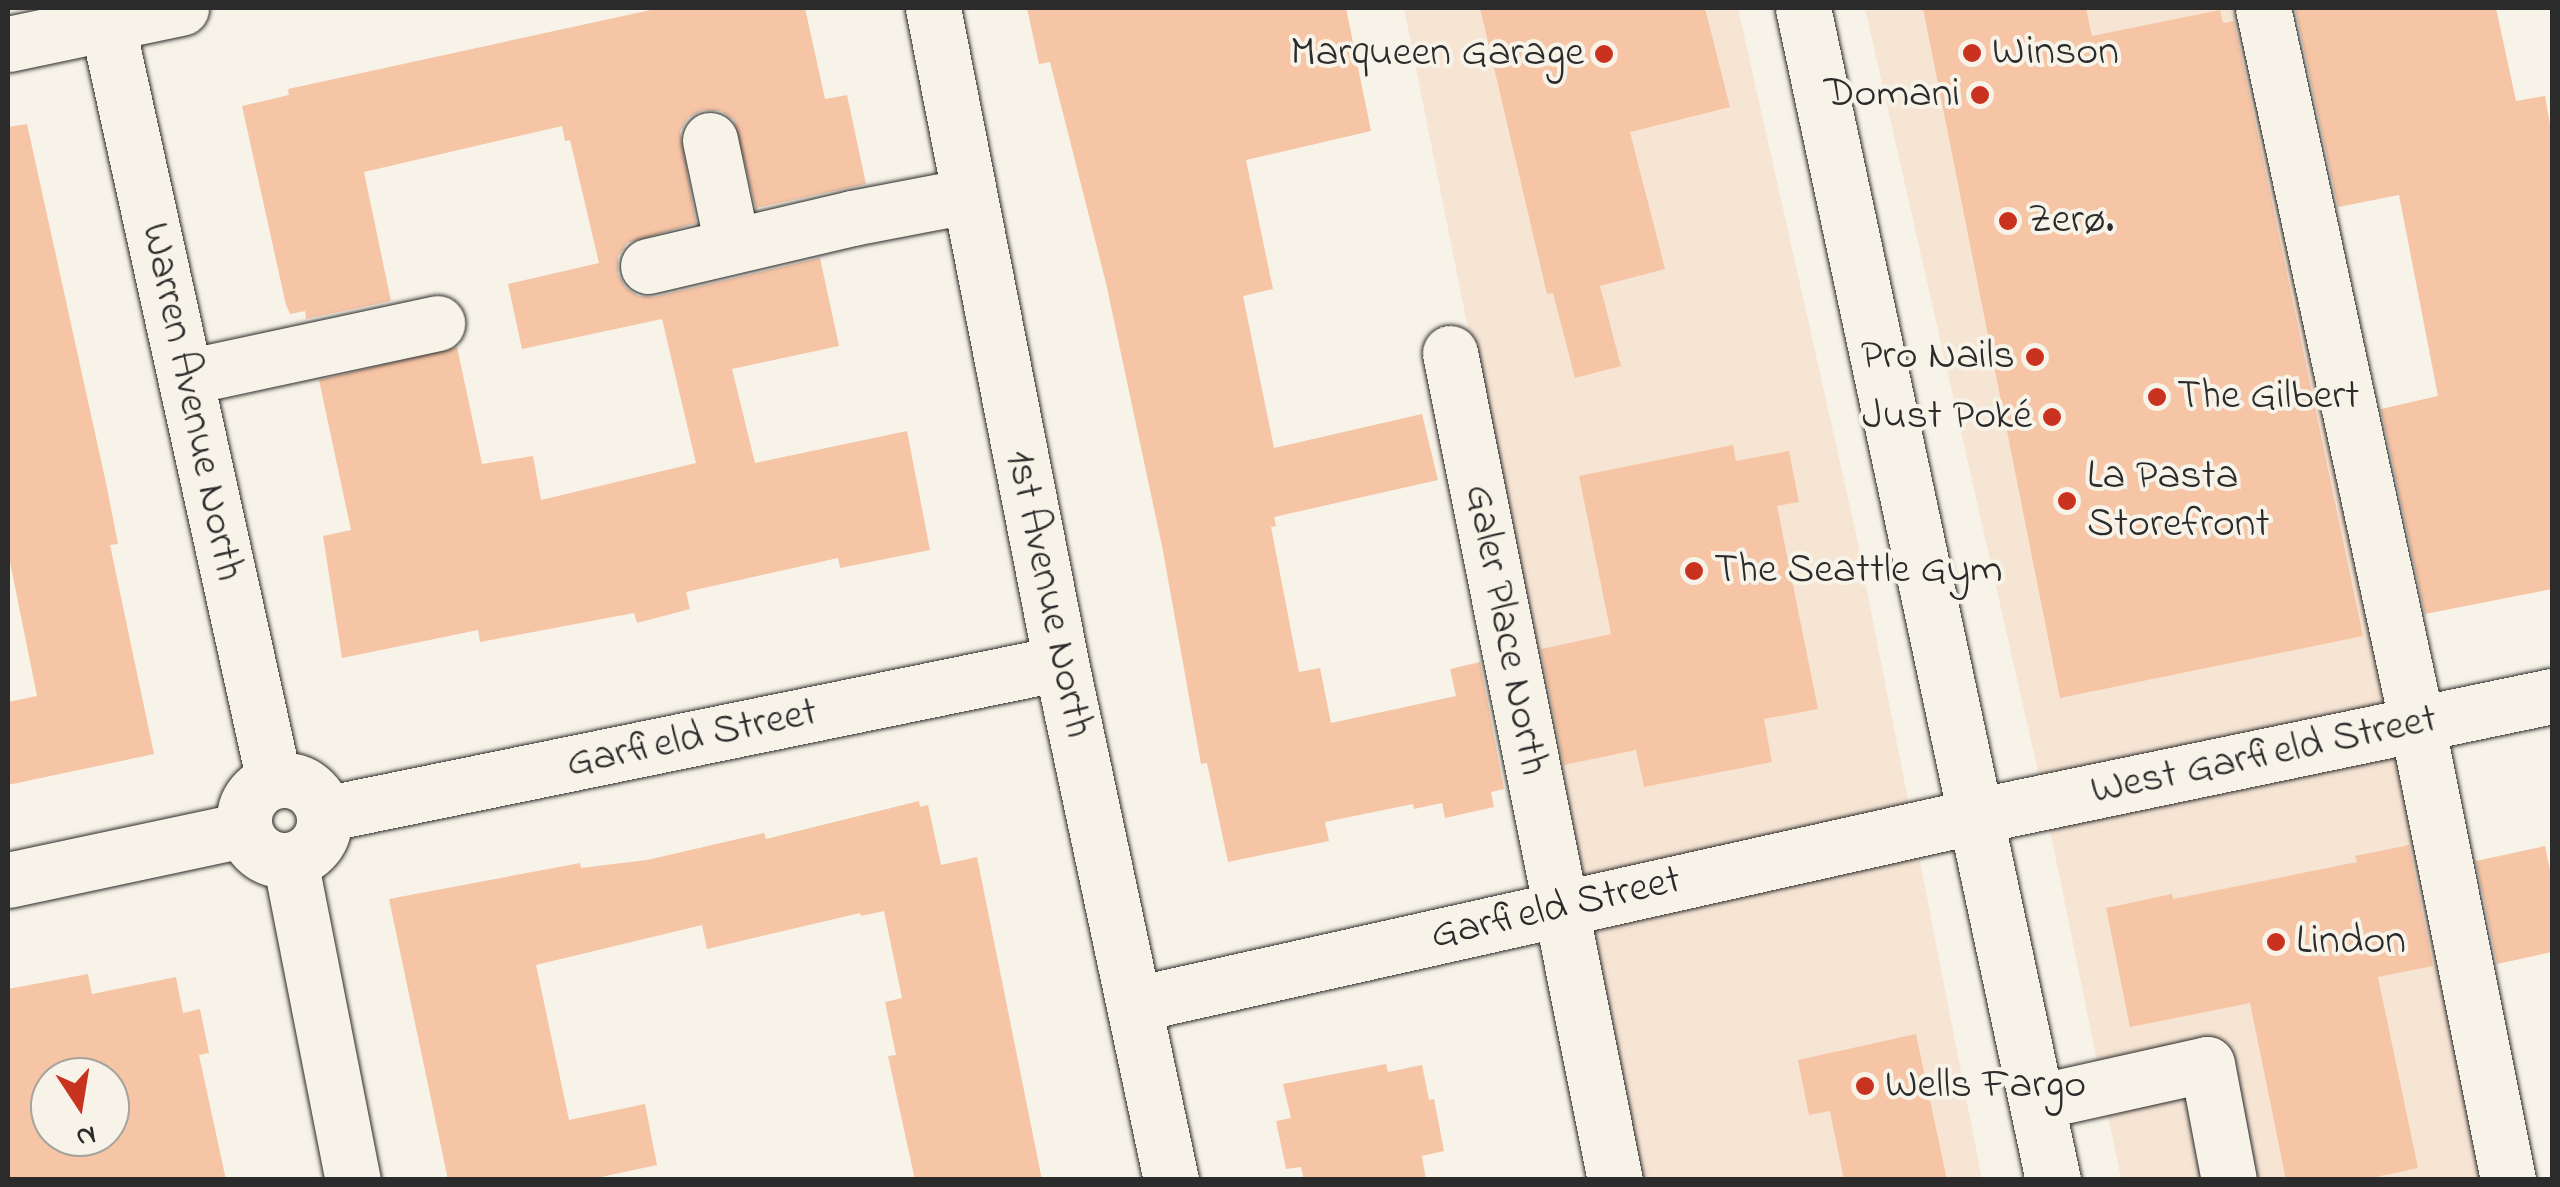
<!DOCTYPE html>
<html>
<head>
<meta charset="utf-8">
<style>
	body { margin:0 }
	#map { position:relative; width:2560px; height:1187px; overflow:hidden; background:#f7f3e8; font-family:"Indie Flower",sans-serif }
	div>[style] { position:absolute }
	[style*='--x'] { left:calc(var(--x)*1px); top:calc(var(--y)*1px); width:calc(var(--w)*1px); rotate:calc(var(--a)*1deg) }
	.built>* { inset:0; background:#f7e5d4 }
	.building>* { inset:0; background:#f6c5a6 }
	.roads { filter:drop-shadow(0 0 2px #2b2b2b) drop-shadow(0 0 2px #2b2b2b) }
	.minor>* { height:55px; margin:-27.5px; padding:0 27.5px; transform-origin:27.5px; border-radius:27.5px; background:#f7f3e8 }
	.minor>.ring { margin:-27.5px; padding:0; box-sizing:content-box; background:none; border:55px solid #f7f3e8; border-radius:50% }
	.major>* { height:55px; margin:-27.5px; padding:0 27.5px; transform-origin:27.5px; border-radius:27.5px; background:#f7f3e8 }
	.dots>* { width:28px; height:28px; translate:-50% -50%; box-sizing:border-box; border:5px solid #f7f3e8; border-radius:50% }
	span { translate:-50% -50%; white-space:nowrap; text-align:center; line-height:1.15; -webkit-text-stroke:8px #f7f3e8; paint-order:stroke }
	.poi-label { font-size:42px; color:#2b2b2b }
	.left { translate:0 -50%; text-align:left }
	.right { translate:-100% -50%; text-align:right }
	.street-label { font-size:42px; color:#2b2b2b }
	.frame { position:absolute; inset:0; border:10px solid #2b2b2b; pointer-events:none }
	.north { position:absolute; left:30px; top:1057px; width:100px; height:100px; box-sizing:border-box; background:#f7f3e8; border:2px solid #a5a39c; border-radius:50%; rotate:168deg; font-size:28px; font-weight:700; line-height:40px; text-align:center; color:#2b2b2b }
	.north::after { content:''; display:block; margin:auto; width:35px; height:45px; background:#c8321e; clip-path:polygon(50% 0,100% 100%,50% 72%,0 100%) }
</style>
</head>
<body>
<div id="map">
	<div class="built">
		<div style="clip-path:polygon(1404px 8px,1738px 8px,1855px 529px,1982px 1179px,1638px 1179px)"></div>
		<div style="clip-path:polygon(1865px 8px,2241px 8px,2485px 1179px,2121px 1179px,2039px 776px)"></div>
	</div>
	<div class="building">
		<div style="clip-path:polygon(660px 8px,805px 8px,825px 99px,847px 95px,866px 184px,756px 208px,734px 120px,721px 111px,703px 110px,688px 118px,680px 131px,696px 223px,627px 243px,618px 256px,618px 274px,625px 287px,638px 296px,654px 297px,820px 258px,839px 346px,732px 369px,755px 463px,907px 431px,930px 550px,840px 568px,838px 558px,686px 592px,690px 609px,637px 623px,634px 613px,480px 642px,478px 630px,342px 658px,323px 536px,351px 530px,319px 380px,457px 347px,482px 464px,533px 456px,541px 500px,696px 463px,662px 319px,522px 349px,508px 284px,599px 263px,570px 140px,565px 141px,562px 126px,364px 172px,391px 301px,306px 319px,305px 311px,290px 314px,286px 305px,242px 106px,289px 95px,288px 89px)"></div>
		<div style="clip-path:polygon(1027px 8px,1346px 8px,1371px 131px,1246px 160px,1273px 289px,1243px 296px,1274px 448px,1422px 414px,1438px 480px,1274px 517px,1276px 526px,1271px 527px,1299px 672px,1320px 668px,1331px 723px,1456px 696px,1450px 669px,1480px 662px,1504px 789px,1491px 792px,1494px 807px,1445px 818px,1442px 803px,1414px 809px,1413px 804px,1325px 822px,1329px 841px,1228px 862px,1207px 763px,1201px 764px,1163px 551px,1106px 283px,1050px 62px,1039px 64px)"></div>
		<div style="clip-path:polygon(1480px 8px,1705px 8px,1730px 107px,1630px 132px,1665px 269px,1600px 286px,1621px 366px,1575px 378px,1553px 293px,1547px 294px)"></div>
		<div style="clip-path:polygon(1923px 8px,2086px 8px,2092px 36px,2220px 10px,2223px 23px,2234px 21px,2363px 636px,2060px 698px)"></div>
		<div style="clip-path:polygon(2295px 8px,2496px 8px,2516px 101px,2545px 96px,2552px 135px,2552px 589px,2425px 614px,2381px 409px,2438px 396px,2399px 195px,2338px 207px)"></div>
		<div style="clip-path:polygon(27px 124px,106px 483px,118px 544px,110px 545px,154px 754px,8px 785px,8px 702px,37px 696px,8px 552px,8px 127px)"></div>
		<div style="clip-path:polygon(1733px 445px,1736px 461px,1789px 451px,1799px 502px,1777px 506px,1818px 709px,1764px 719px,1772px 762px,1644px 787px,1636px 750px,1564px 765px,1541px 649px,1611px 634px,1579px 476px)"></div>
		<div style="clip-path:polygon(919px 801px,920px 807px,928px 805px,941px 865px,977px 857px,1042px 1180px,915px 1180px,888px 1056px,896px 1055px,885px 1002px,902px 998px,884px 911px,861px 916px,860px 913px,707px 949px,702px 925px,536px 965px,569px 1120px,645px 1104px,657px 1165px,587px 1180px,448px 1180px,389px 899px,580px 863px,581px 868px,647px 860px,764px 833px,766px 839px)"></div>
		<div style="clip-path:polygon(2409px 845px,2433px 966px,2378px 977px,2418px 1168px,2362px 1180px,2286px 1180px,2250px 1003px,2130px 1027px,2106px 908px,2172px 894px,2173px 899px,2357px 862px,2355px 856px)"></div>
		<div style="clip-path:polygon(2545px 846px,2552px 880px,2552px 952px,2497px 964px,2476px 861px)"></div>
		<div style="clip-path:polygon(evenodd,88px 974px,92px 994px,176px 977px,183px 1013px,200px 1009px,209px 1053px,199px 1055px,226px 1180px,8px 1180px,8px 989px,88px 974px,50px 1077px,110px 1077px,110px 1137px,50px 1137px,50px 1077px)"></div>
		<div style="clip-path:polygon(1916px 1034px,1947px 1180px,1844px 1180px,1830px 1111px,1809px 1115px,1798px 1060px)"></div>
		<div style="clip-path:polygon(1386px 1064px,1388px 1072px,1422px 1065px,1429px 1100px,1434px 1099px,1444px 1151px,1422px 1156px,1426px 1180px,1304px 1180px,1301px 1167px,1286px 1169px,1276px 1121px,1291px 1118px,1283px 1084px)"></div>
	</div>
	<div class="roads">
		<div class="minor">
			<div style="--x:933;--y:8;--w:667;--a:78.94"></div>
			<div style="--x:1061;--y:663;--w:529;--a:77.99"></div>
			<div style="--x:2263;--y:8;--w:732;--a:77.86"></div>
			<div style="--x:2417;--y:724;--w:465;--a:78.7"></div>
			<div style="--x:107;--y:23;--w:776;--a:77.58"></div>
			<div style="--x:8;--y:44;--w:177;--a:-11.8"></div>
			<div style="--x:710;--y:140;--w:106;--a:78.1"></div>
			<div style="--x:648;--y:266;--w:210;--a:-13.2"></div>
			<div style="--x:852;--y:218;--w:117;--a:-10.8"></div>
			<div style="--x:1450;--y:353;--w:843;--a:78.72"></div>
			<div style="--x:186;--y:377;--w:257;--a:-12.1"></div>
			<div class="ring" style="left:244px;top:780px;width:25px;height:25px"></div>
			<div style="--x:324;--y:814;--w:752;--a:-11.58"></div>
			<div style="--x:290;--y:860;--w:326;--a:78.9"></div>
			<div style="--x:8;--y:880;--w:241;--a:-12"></div>
			<div style="--x:1136;--y:1004;--w:861;--a:-12.62"></div>
			<div style="--x:1976;--y:816;--w:588;--a:-11.77"></div>
			<div style="--x:2037;--y:1102;--w:174;--a:-12.6"></div>
			<div style="--x:2207;--y:1064;--w:118;--a:79.3"></div>
		</div>
		<div class="major">
			<div style="--x:1803;--y:8;--w:1198;--a:77.96"></div>
		</div>
	</div>
	<div class="dots">
		<div style="left:1972px;top:53px;background:#c8321e"></div>
		<div style="left:1604px;top:54px;background:#c8321e"></div>
		<div style="left:1980px;top:95px;background:#c8321e"></div>
		<div style="left:2008px;top:221px;background:#c8321e"></div>
		<div style="left:2035px;top:357px;background:#c8321e"></div>
		<div style="left:2157px;top:397px;background:#c8321e"></div>
		<div style="left:2052px;top:417px;background:#c8321e"></div>
		<div style="left:2067px;top:501px;background:#c8321e"></div>
		<div style="left:1694px;top:571px;background:#c8321e"></div>
		<div style="left:2276px;top:942px;background:#c8321e"></div>
		<div style="left:1865px;top:1086px;background:#c8321e"></div>
	</div>
	<div class="poi-label">
		<span class="left" style="left:1992px;top:53px">Winson</span>
		<span class="right" style="left:1584px;top:54px">Marqueen Garage</span>
		<span class="right" style="left:1960px;top:95px">Domani</span>
		<span class="left" style="left:2028px;top:221px">Zerø.</span>
		<span class="right" style="left:2015px;top:357px">Pro Nails</span>
		<span class="left" style="left:2177px;top:397px">The Gilbert</span>
		<span class="right" style="left:2032px;top:417px">Just Poké</span>
		<span class="left" style="left:2087px;top:501px">La Pasta<br>Storefront</span>
		<span class="left" style="left:1714px;top:571px">The Seattle Gym</span>
		<span class="left" style="left:2296px;top:942px">Lindon</span>
		<span class="left" style="left:1885px;top:1086px">Wells Fargo</span>
	</div>
	<div class="street-label">
		<span style="left:191px;top:402px;rotate:78deg">Warren Avenue North</span>
		<span style="left:1048px;top:594px;rotate:78deg">1st Avenue North</span>
		<span style="left:1505px;top:630px;rotate:79deg">Galer Place North</span>
		<span style="left:692px;top:739px;rotate:-12deg">Garfield Street</span>
		<span style="left:2264px;top:756px;rotate:-12deg">West Garfield Street</span>
		<span style="left:1556px;top:909px;rotate:-13deg">Garfield Street</span>
	</div>
	<div class="frame"></div>
	<div class="north">N</div>
</div>
</body>
</html>
